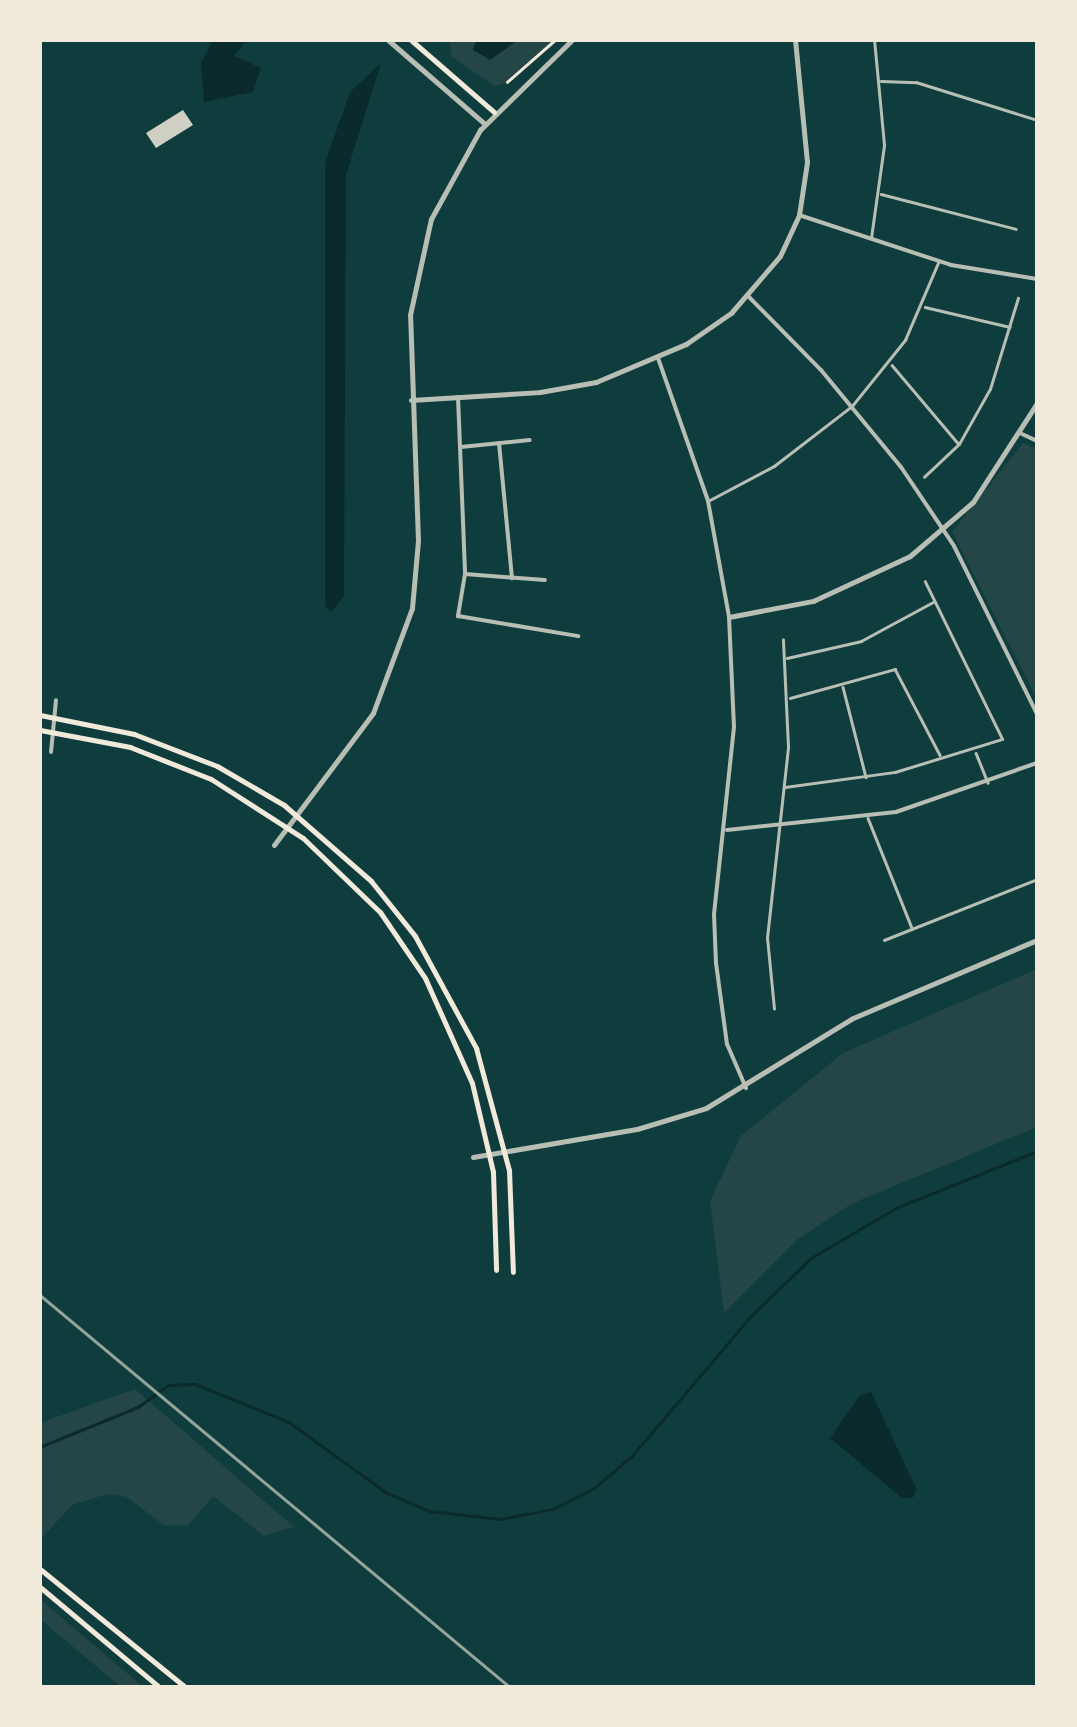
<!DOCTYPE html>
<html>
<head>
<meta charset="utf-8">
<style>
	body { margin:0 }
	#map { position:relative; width:1077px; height:1727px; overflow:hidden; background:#0f3d3e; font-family:"Work Sans",sans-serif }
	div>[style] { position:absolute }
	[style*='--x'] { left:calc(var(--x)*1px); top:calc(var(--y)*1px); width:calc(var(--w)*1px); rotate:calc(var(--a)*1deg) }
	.green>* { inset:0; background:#244646 }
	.water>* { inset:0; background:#0a2a2b }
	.stream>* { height:2.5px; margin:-1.25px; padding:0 1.25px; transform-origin:1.25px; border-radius:1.25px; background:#0a2a2b }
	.building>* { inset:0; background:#cfcfc3 }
	.path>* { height:2.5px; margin:-1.25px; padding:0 1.25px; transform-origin:1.25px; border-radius:1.25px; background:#f1e9da }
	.service>* { height:2.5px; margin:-1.25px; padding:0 1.25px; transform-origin:1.25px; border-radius:1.25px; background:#b8beb3 }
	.minor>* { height:4px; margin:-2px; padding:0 2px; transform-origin:2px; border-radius:2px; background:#b8beb3 }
	.tertiary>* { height:5px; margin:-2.5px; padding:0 2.5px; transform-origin:2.5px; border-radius:2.5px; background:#b8beb3 }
	.secondary>* { height:5px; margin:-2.5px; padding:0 2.5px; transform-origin:2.5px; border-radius:2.5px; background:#f1e9da }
	.rail>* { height:2.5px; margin:-1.25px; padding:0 1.25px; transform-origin:1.25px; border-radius:1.25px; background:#97a49c }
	span { translate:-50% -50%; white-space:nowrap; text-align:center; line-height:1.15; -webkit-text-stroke:8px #f1e9da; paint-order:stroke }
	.frame { position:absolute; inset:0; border:42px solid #f1e9da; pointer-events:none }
</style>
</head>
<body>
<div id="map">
	<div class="green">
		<div style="clip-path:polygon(449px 40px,560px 40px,510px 82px,495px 86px,452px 57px)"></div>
		<div style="clip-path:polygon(1023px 443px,1037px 449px,1037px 699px,952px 532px)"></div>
		<div style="clip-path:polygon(1037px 969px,1037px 1127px,853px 1203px,798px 1239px,724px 1313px,710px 1201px,741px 1136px,843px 1053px)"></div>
		<div style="clip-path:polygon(135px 1389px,294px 1527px,264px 1536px,213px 1496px,188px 1525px,165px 1526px,127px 1497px,107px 1494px,72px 1505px,40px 1540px,40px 1423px)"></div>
		<div style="clip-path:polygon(40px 1599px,141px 1685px,142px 1687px,121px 1687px,40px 1619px)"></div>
	</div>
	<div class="water">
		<div style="clip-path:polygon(213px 40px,247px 40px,234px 56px,261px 68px,253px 92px,204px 102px,201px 63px)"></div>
		<div style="clip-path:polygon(476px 40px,518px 40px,490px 60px,473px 50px)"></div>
		<div style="clip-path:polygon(381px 63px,346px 175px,344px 597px,331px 612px,325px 606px,325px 163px,350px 92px)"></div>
		<div style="clip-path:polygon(871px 1392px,916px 1488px,914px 1497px,903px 1499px,830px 1438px,860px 1395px)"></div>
	</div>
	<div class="stream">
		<div style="--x:40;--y:1447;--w:106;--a:-22.2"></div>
		<div style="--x:138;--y:1407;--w:37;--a:-36"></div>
		<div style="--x:168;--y:1385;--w:27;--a:-2"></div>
		<div style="--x:195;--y:1384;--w:101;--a:22"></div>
		<div style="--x:289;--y:1422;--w:121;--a:35.9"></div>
		<div style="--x:387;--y:1493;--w:47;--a:22.7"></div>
		<div style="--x:430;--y:1511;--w:70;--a:6.5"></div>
		<div style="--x:500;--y:1519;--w:54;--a:-10.7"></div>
		<div style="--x:553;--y:1509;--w:46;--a:-27.1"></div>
		<div style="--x:594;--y:1488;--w:48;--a:-40"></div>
		<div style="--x:631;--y:1457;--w:185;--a:-49.6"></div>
		<div style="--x:751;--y:1316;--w:83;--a:-44"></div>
		<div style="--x:811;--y:1258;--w:99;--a:-30.5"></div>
		<div style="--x:896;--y:1208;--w:152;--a:-22"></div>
	</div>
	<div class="building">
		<div style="clip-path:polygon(183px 110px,193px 125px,156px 148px,146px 133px)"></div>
	</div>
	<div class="path">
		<div style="--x:507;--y:82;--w:64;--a:-41.2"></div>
	</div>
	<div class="service">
		<div style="--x:881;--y:81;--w:35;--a:2"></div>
		<div style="--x:916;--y:82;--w:127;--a:17.4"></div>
		<div style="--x:881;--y:194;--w:139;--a:14.5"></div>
		<div style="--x:871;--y:238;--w:94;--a:-82"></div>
		<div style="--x:884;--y:145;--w:105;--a:-95.4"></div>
		<div style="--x:925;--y:307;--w:87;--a:13.2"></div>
		<div style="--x:892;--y:365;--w:102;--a:49.8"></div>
		<div style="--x:924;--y:477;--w:48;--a:-43.3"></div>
		<div style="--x:959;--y:444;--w:63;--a:-60.6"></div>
		<div style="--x:990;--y:389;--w:95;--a:-72.9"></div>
		<div style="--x:708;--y:501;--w:75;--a:-27.9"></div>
		<div style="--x:774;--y:466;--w:98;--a:-37.6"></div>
		<div style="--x:852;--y:406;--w:85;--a:-51.2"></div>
		<div style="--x:905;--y:340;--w:84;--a:-66.8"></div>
		<div style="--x:787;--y:658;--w:76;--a:-12.9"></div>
		<div style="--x:861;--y:641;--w:82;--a:-28.4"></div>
		<div style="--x:843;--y:687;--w:93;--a:75.7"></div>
		<div style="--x:790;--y:698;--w:109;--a:-15.4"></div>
		<div style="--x:895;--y:669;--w:97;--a:62.4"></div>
		<div style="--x:976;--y:753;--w:32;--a:68"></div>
		<div style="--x:785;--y:787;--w:111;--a:-7.8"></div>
		<div style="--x:895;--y:772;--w:112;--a:-17.1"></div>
		<div style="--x:1002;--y:739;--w:175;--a:-116.1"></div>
		<div style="--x:868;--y:818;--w:118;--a:68.2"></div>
		<div style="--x:884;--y:940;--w:165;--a:-21.7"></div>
		<div style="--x:774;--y:1009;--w:71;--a:-95.6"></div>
		<div style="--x:767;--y:938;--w:192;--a:-83.7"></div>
		<div style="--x:788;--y:747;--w:107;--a:-92.7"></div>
		<div style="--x:40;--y:1552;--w:13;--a:90"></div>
	</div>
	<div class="minor">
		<div style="--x:799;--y:215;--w:160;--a:18.2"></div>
		<div style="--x:951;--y:265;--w:87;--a:9.2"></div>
		<div style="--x:748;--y:296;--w:104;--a:45.4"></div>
		<div style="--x:821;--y:370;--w:126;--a:50.5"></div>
		<div style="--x:901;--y:467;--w:95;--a:56.1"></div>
		<div style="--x:954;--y:546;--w:187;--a:63.7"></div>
		<div style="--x:658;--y:358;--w:151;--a:70.7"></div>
		<div style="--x:708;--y:501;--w:118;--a:79.7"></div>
		<div style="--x:729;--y:617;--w:110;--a:87.4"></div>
		<div style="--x:734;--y:727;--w:188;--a:96.1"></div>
		<div style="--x:714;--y:914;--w:49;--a:87.7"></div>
		<div style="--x:716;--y:963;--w:82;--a:82.3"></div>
		<div style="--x:727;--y:1044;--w:48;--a:66.6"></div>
		<div style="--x:458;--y:397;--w:177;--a:87.7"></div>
		<div style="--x:465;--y:574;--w:43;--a:99.5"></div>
		<div style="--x:458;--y:616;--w:122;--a:9.5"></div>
		<div style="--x:1022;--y:434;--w:17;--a:25"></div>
		<div style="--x:499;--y:443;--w:136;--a:84.5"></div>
		<div style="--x:461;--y:447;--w:69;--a:-5.8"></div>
		<div style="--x:465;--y:574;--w:80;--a:4.3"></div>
		<div style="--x:51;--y:752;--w:52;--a:-84.5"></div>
		<div style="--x:727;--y:830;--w:170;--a:-6.1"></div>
		<div style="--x:896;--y:812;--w:149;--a:-19.2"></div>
	</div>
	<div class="tertiary">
		<div style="--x:388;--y:40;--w:128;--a:40.9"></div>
		<div style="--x:411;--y:400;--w:129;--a:-3.5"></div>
		<div style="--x:540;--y:392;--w:57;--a:-10.1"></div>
		<div style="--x:596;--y:382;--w:98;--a:-22.9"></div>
		<div style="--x:686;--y:344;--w:55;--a:-34.6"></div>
		<div style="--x:731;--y:313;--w:75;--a:-49.3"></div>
		<div style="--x:780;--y:256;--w:45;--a:-65.1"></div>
		<div style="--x:799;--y:215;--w:54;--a:-81.4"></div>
		<div style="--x:807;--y:162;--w:123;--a:-95.6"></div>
		<div style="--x:729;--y:617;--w:86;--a:-10.8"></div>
		<div style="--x:813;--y:601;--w:107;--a:-24.9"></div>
		<div style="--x:910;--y:556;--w:83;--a:-40.6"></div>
		<div style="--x:973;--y:502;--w:118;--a:-57.1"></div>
		<div style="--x:274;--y:845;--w:165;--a:-53.1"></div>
		<div style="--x:373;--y:713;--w:112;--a:-69.6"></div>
		<div style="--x:412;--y:608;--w:67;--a:-84.9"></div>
		<div style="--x:418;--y:541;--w:226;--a:-92"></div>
		<div style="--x:410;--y:315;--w:98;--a:-77.7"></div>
		<div style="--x:431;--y:219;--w:102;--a:-61.2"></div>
		<div style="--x:480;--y:130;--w:129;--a:-44.4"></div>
		<div style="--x:473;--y:1157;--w:166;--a:-9.7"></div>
		<div style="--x:637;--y:1129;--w:72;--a:-16.9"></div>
		<div style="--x:706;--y:1108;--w:172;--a:-31.5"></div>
		<div style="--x:853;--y:1018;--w:200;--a:-23"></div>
	</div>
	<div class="secondary">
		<div style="--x:411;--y:40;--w:110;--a:40.9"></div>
		<div style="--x:40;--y:715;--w:96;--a:11.4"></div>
		<div style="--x:134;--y:734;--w:89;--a:21.1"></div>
		<div style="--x:217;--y:766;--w:78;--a:30.2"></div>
		<div style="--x:284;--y:805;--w:116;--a:41.1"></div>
		<div style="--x:371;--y:881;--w:70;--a:51.3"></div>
		<div style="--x:415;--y:936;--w:128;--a:61.4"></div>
		<div style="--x:476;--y:1048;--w:126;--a:74.9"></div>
		<div style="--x:509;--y:1170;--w:102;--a:87.8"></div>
		<div style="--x:40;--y:730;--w:92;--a:10.7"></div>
		<div style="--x:130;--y:747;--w:87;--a:21.6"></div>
		<div style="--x:211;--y:779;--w:109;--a:32.7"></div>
		<div style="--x:303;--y:838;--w:107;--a:43.9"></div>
		<div style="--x:380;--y:912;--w:80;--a:55.7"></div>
		<div style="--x:425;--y:978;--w:115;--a:65.9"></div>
		<div style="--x:472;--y:1083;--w:91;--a:76.7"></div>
		<div style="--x:493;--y:1172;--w:98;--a:88.2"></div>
		<div style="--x:40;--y:1569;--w:187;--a:39.1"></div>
		<div style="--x:40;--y:1587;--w:155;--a:40"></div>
	</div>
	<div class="rail">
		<div style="--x:40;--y:1295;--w:612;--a:39.83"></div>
	</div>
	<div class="frame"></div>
</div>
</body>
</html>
